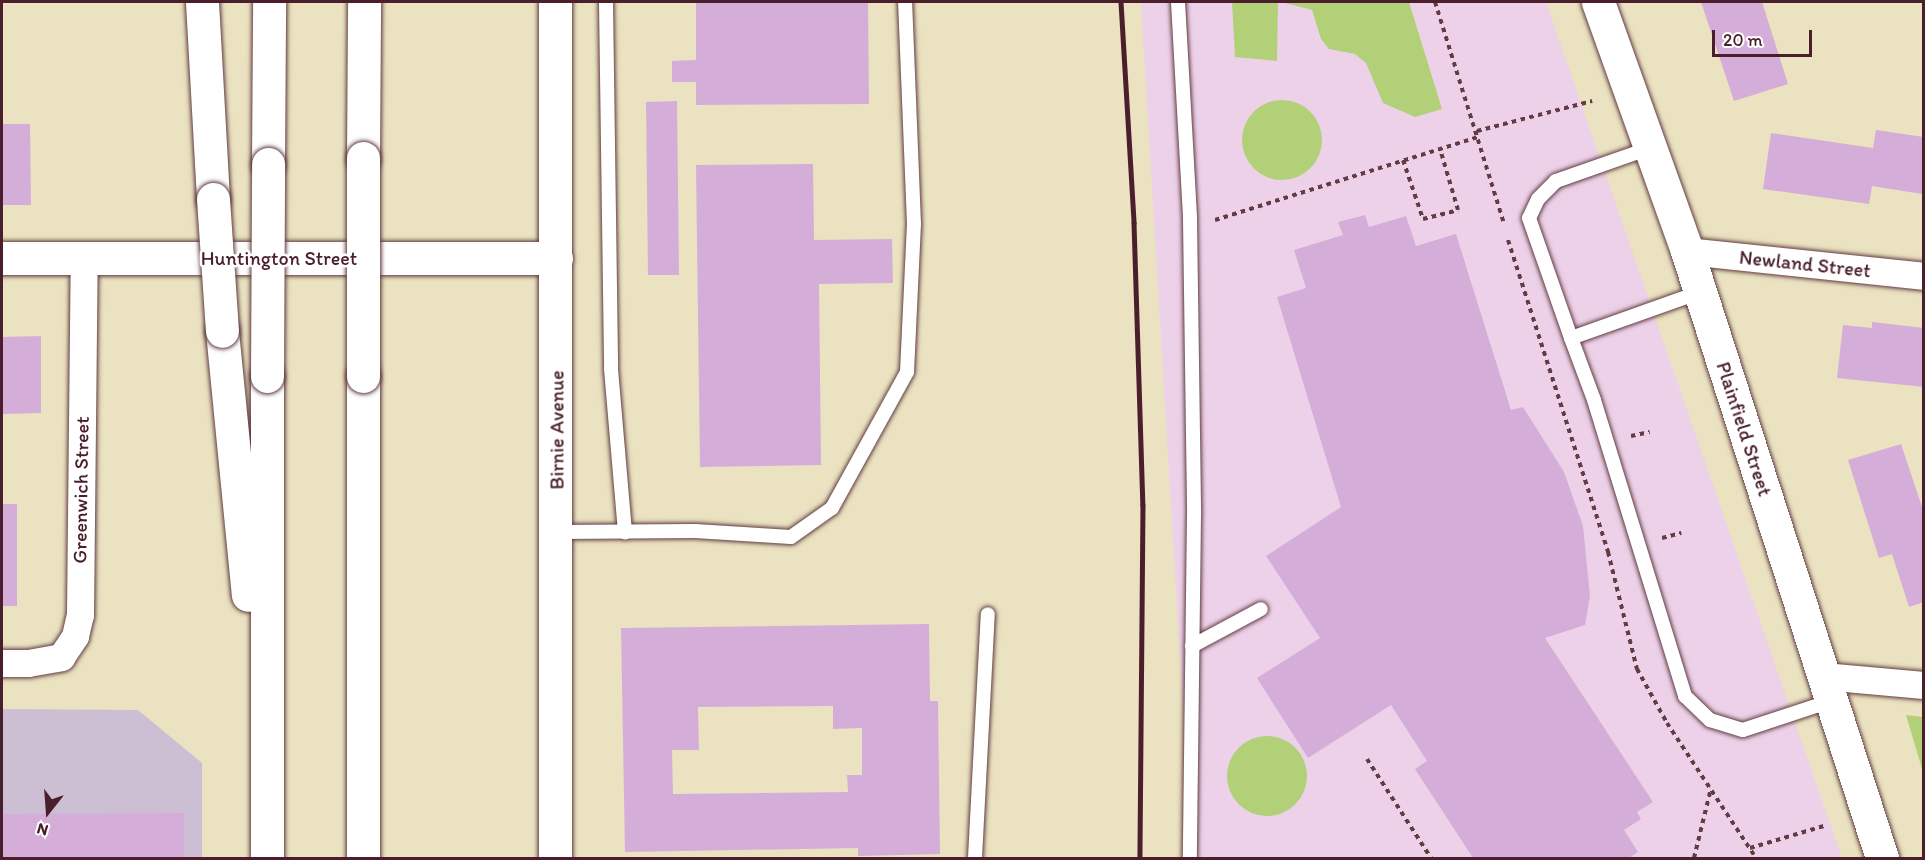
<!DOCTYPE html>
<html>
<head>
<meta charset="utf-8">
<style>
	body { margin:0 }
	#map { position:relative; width:1925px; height:860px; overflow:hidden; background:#eae2c0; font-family:Itim,sans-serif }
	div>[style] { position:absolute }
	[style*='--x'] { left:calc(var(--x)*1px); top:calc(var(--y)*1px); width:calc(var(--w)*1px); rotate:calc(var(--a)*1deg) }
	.built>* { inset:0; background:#edd1e9 }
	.industrial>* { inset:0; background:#ccbfd4 }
	.green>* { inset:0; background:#b2d077 }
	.round { border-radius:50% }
	.building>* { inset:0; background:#d4aed9 }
	.path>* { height:4px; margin-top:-2px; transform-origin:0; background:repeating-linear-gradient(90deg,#623c41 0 4.5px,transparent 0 9px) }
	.roads { filter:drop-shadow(0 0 2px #623c41) drop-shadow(0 0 2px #623c41) }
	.service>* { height:14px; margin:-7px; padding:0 7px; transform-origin:7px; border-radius:7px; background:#fff }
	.minor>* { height:27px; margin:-13.5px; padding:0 13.5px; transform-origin:13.5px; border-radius:13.5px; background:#fff }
	.tertiary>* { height:33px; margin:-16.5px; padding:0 16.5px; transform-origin:16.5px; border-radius:16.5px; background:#fff }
	.primary>* { height:33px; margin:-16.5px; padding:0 16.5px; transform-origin:16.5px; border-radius:16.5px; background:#fff }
	.motorway>* { height:33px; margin:-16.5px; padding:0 16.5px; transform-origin:16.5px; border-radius:16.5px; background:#fff }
	.rail>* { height:4.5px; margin:-2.25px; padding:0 2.25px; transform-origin:2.25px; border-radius:2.25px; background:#4a1f2b }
	.bridges { filter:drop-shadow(0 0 2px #623c41) drop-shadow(0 0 2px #623c41) }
	.motorway-bridge>* { height:33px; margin:-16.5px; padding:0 16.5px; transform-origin:16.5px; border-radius:16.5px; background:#fff }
	span { translate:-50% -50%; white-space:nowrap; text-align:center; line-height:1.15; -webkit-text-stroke:5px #fff; paint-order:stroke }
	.street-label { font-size:20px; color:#4a1f2b }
	.frame { position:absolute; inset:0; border:3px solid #4a1f2b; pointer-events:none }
	.north { position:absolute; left:18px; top:782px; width:60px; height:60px; -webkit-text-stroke:4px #fff; paint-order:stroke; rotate:197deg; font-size:16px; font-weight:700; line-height:24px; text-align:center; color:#4a1f2b }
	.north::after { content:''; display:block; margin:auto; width:21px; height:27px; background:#4a1f2b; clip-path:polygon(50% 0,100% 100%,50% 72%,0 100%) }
	.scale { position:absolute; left:1712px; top:30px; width:100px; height:27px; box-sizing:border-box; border:3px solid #4a1f2b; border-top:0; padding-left:8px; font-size:18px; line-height:21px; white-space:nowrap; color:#4a1f2b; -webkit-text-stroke:4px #fff; paint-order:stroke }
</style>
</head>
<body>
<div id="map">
	<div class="built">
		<div style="clip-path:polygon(1141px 2px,1546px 2px,1842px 858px,1192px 858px)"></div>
	</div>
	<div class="industrial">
		<div style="clip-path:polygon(2px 709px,138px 710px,202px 763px,202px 858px,2px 858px)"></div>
	</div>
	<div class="green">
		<div style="clip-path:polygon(1232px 2px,1278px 2px,1277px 61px,1235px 57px)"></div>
		<div style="clip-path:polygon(1281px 2px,1409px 2px,1442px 109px,1415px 117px,1383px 103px,1366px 63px,1355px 54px,1329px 49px,1321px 39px,1312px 10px)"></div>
		<div class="round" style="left:1242px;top:100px;width:80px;height:80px"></div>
		<div style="clip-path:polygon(1906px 715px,1923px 717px,1923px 772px)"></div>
		<div class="round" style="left:1227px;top:736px;width:80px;height:80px"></div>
	</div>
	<div class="building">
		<div style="clip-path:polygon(696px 2px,868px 2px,869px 104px,696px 105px,696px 82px,672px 82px,672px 61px,696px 60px)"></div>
		<div style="clip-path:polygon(1701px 2px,1762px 2px,1788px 84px,1734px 101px)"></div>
		<div style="clip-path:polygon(677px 101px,679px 275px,648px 275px,646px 102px)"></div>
		<div style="clip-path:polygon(2px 124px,30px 124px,31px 205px,2px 205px)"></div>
		<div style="clip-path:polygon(1876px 130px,1924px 137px,1922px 194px,1872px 186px,1869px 204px,1763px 189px,1771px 133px,1873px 148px)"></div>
		<div style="clip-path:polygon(813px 164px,814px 240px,892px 239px,893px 283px,819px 284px,821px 465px,700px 467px,696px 165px)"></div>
		<div style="clip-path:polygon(1365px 215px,1369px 227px,1406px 216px,1416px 246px,1456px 234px,1511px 410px,1523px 407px,1564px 472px,1583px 526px,1590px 596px,1585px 625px,1545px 638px,1653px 802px,1637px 812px,1641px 819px,1624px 830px,1638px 852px,1629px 858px,1473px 858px,1415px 769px,1427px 761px,1391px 705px,1308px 758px,1257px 678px,1320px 638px,1266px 556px,1341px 507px,1277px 297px,1306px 288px,1294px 250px,1343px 235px,1338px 222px)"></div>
		<div style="clip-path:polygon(1872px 322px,1924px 328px,1924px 387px,1837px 378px,1843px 325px,1872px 328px)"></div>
		<div style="clip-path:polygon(41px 336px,41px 413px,2px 414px,2px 337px)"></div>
		<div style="clip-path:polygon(1901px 444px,1924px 513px,1924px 602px,1909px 607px,1892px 554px,1879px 558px,1848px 460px)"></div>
		<div style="clip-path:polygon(2px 504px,17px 504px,17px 606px,2px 606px)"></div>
		<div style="clip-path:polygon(evenodd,929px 624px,930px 701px,938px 701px,940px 854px,858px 856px,858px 848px,625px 852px,621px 628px,929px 624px,833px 706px,833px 729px,862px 728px,862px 775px,847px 775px,848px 792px,673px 794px,672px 750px,699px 750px,698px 707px,833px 706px)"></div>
		<div style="clip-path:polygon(184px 813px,184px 858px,2px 858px,2px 814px)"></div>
	</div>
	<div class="path">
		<div style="--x:1435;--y:2;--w:232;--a:72.7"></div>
		<div style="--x:1477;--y:131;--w:119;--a:-14.6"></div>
		<div style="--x:1403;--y:160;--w:62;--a:71.3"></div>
		<div style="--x:1423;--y:219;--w:36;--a:-14"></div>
		<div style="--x:1458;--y:210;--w:64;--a:-106.4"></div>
		<div style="--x:1215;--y:220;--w:277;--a:-17.5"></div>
		<div style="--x:1508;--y:240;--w:328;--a:72.2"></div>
		<div style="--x:1608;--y:552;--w:121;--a:76.1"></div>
		<div style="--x:1637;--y:669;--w:62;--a:60.9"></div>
		<div style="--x:1667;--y:723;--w:162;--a:56.6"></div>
		<div style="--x:1631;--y:436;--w:19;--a:-12"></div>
		<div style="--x:1662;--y:538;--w:20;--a:-15"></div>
		<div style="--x:1367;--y:759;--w:118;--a:57.1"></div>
		<div style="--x:1750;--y:848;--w:77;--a:-16.6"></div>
		<div style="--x:1694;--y:858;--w:72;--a:-76.3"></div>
	</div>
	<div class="roads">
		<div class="service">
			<div style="--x:606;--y:2;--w:367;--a:89.2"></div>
			<div style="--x:611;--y:369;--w:164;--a:85.1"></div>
			<div style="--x:1178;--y:2;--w:217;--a:86.8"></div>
			<div style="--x:1190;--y:219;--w:296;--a:89.2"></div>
			<div style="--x:1194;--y:515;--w:343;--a:90.7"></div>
			<div style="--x:1650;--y:148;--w:100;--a:160.7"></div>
			<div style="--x:1556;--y:181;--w:25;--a:135"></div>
			<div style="--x:1538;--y:199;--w:21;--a:115"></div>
			<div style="--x:1529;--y:218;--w:127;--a:70.7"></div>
			<div style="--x:1571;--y:338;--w:137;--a:-19.6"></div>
			<div style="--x:1571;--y:338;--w:66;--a:69.6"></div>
			<div style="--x:1594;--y:400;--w:310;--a:72.9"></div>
			<div style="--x:1685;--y:696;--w:35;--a:44"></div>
			<div style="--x:1710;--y:720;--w:34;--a:17"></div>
			<div style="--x:1743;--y:730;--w:93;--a:-18.2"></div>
			<div style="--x:557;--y:532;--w:138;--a:-0.4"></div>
			<div style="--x:695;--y:531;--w:96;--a:3.6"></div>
			<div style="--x:791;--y:537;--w:50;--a:-35.3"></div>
			<div style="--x:832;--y:508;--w:155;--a:-61.1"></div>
			<div style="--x:907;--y:372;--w:148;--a:-87.3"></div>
			<div style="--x:914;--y:224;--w:222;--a:-92.3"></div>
			<div style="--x:1192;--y:646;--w:78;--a:-28.2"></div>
			<div style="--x:975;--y:858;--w:244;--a:-87"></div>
		</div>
		<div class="minor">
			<div style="--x:1687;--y:251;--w:238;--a:6"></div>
			<div style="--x:2;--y:663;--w:26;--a:0"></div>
			<div style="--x:28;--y:663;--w:34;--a:-10"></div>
			<div style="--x:61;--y:657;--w:25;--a:-56"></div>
			<div style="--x:75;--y:636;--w:22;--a:-77"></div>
			<div style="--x:80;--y:615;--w:357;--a:-89.4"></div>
			<div style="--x:1823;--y:676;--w:101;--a:5.1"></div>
		</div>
		<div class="tertiary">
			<div style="--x:1598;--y:2;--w:264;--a:70.3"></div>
			<div style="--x:1687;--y:251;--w:638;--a:72.19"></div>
			<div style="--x:2;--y:258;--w:554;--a:0"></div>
		</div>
		<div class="primary">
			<div style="--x:555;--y:858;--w:856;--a:-90"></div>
		</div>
		<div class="motorway">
			<div style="--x:202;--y:2;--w:197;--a:86.8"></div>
			<div style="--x:363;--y:158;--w:156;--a:-89.6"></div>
			<div style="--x:268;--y:164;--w:162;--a:-89.6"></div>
			<div style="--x:222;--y:331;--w:265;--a:84.4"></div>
			<div style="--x:267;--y:376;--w:482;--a:90"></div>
			<div style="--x:363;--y:858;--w:482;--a:-90"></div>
		</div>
	</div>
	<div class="rail">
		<div style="--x:1121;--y:2;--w:221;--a:86.6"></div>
		<div style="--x:1134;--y:223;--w:282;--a:88.2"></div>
		<div style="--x:1143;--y:505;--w:353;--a:90.5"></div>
	</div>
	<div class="bridges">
		<div class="motorway-bridge">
			<div style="--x:213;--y:199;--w:132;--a:86.1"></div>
			<div style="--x:267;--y:376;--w:212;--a:-89.7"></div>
			<div style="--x:363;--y:376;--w:218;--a:-90"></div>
		</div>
	</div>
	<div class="street-label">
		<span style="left:279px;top:258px">Huntington Street</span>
		<span style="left:1805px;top:264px;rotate:6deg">Newland Street</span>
		<span style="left:1744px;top:429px;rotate:72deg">Plainfield Street</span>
		<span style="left:557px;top:430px;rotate:-90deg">Birnie Avenue</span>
		<span style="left:81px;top:490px;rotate:-89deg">Greenwich Street</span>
	</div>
	<div class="frame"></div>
	<div class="north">N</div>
	<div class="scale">20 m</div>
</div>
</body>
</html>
